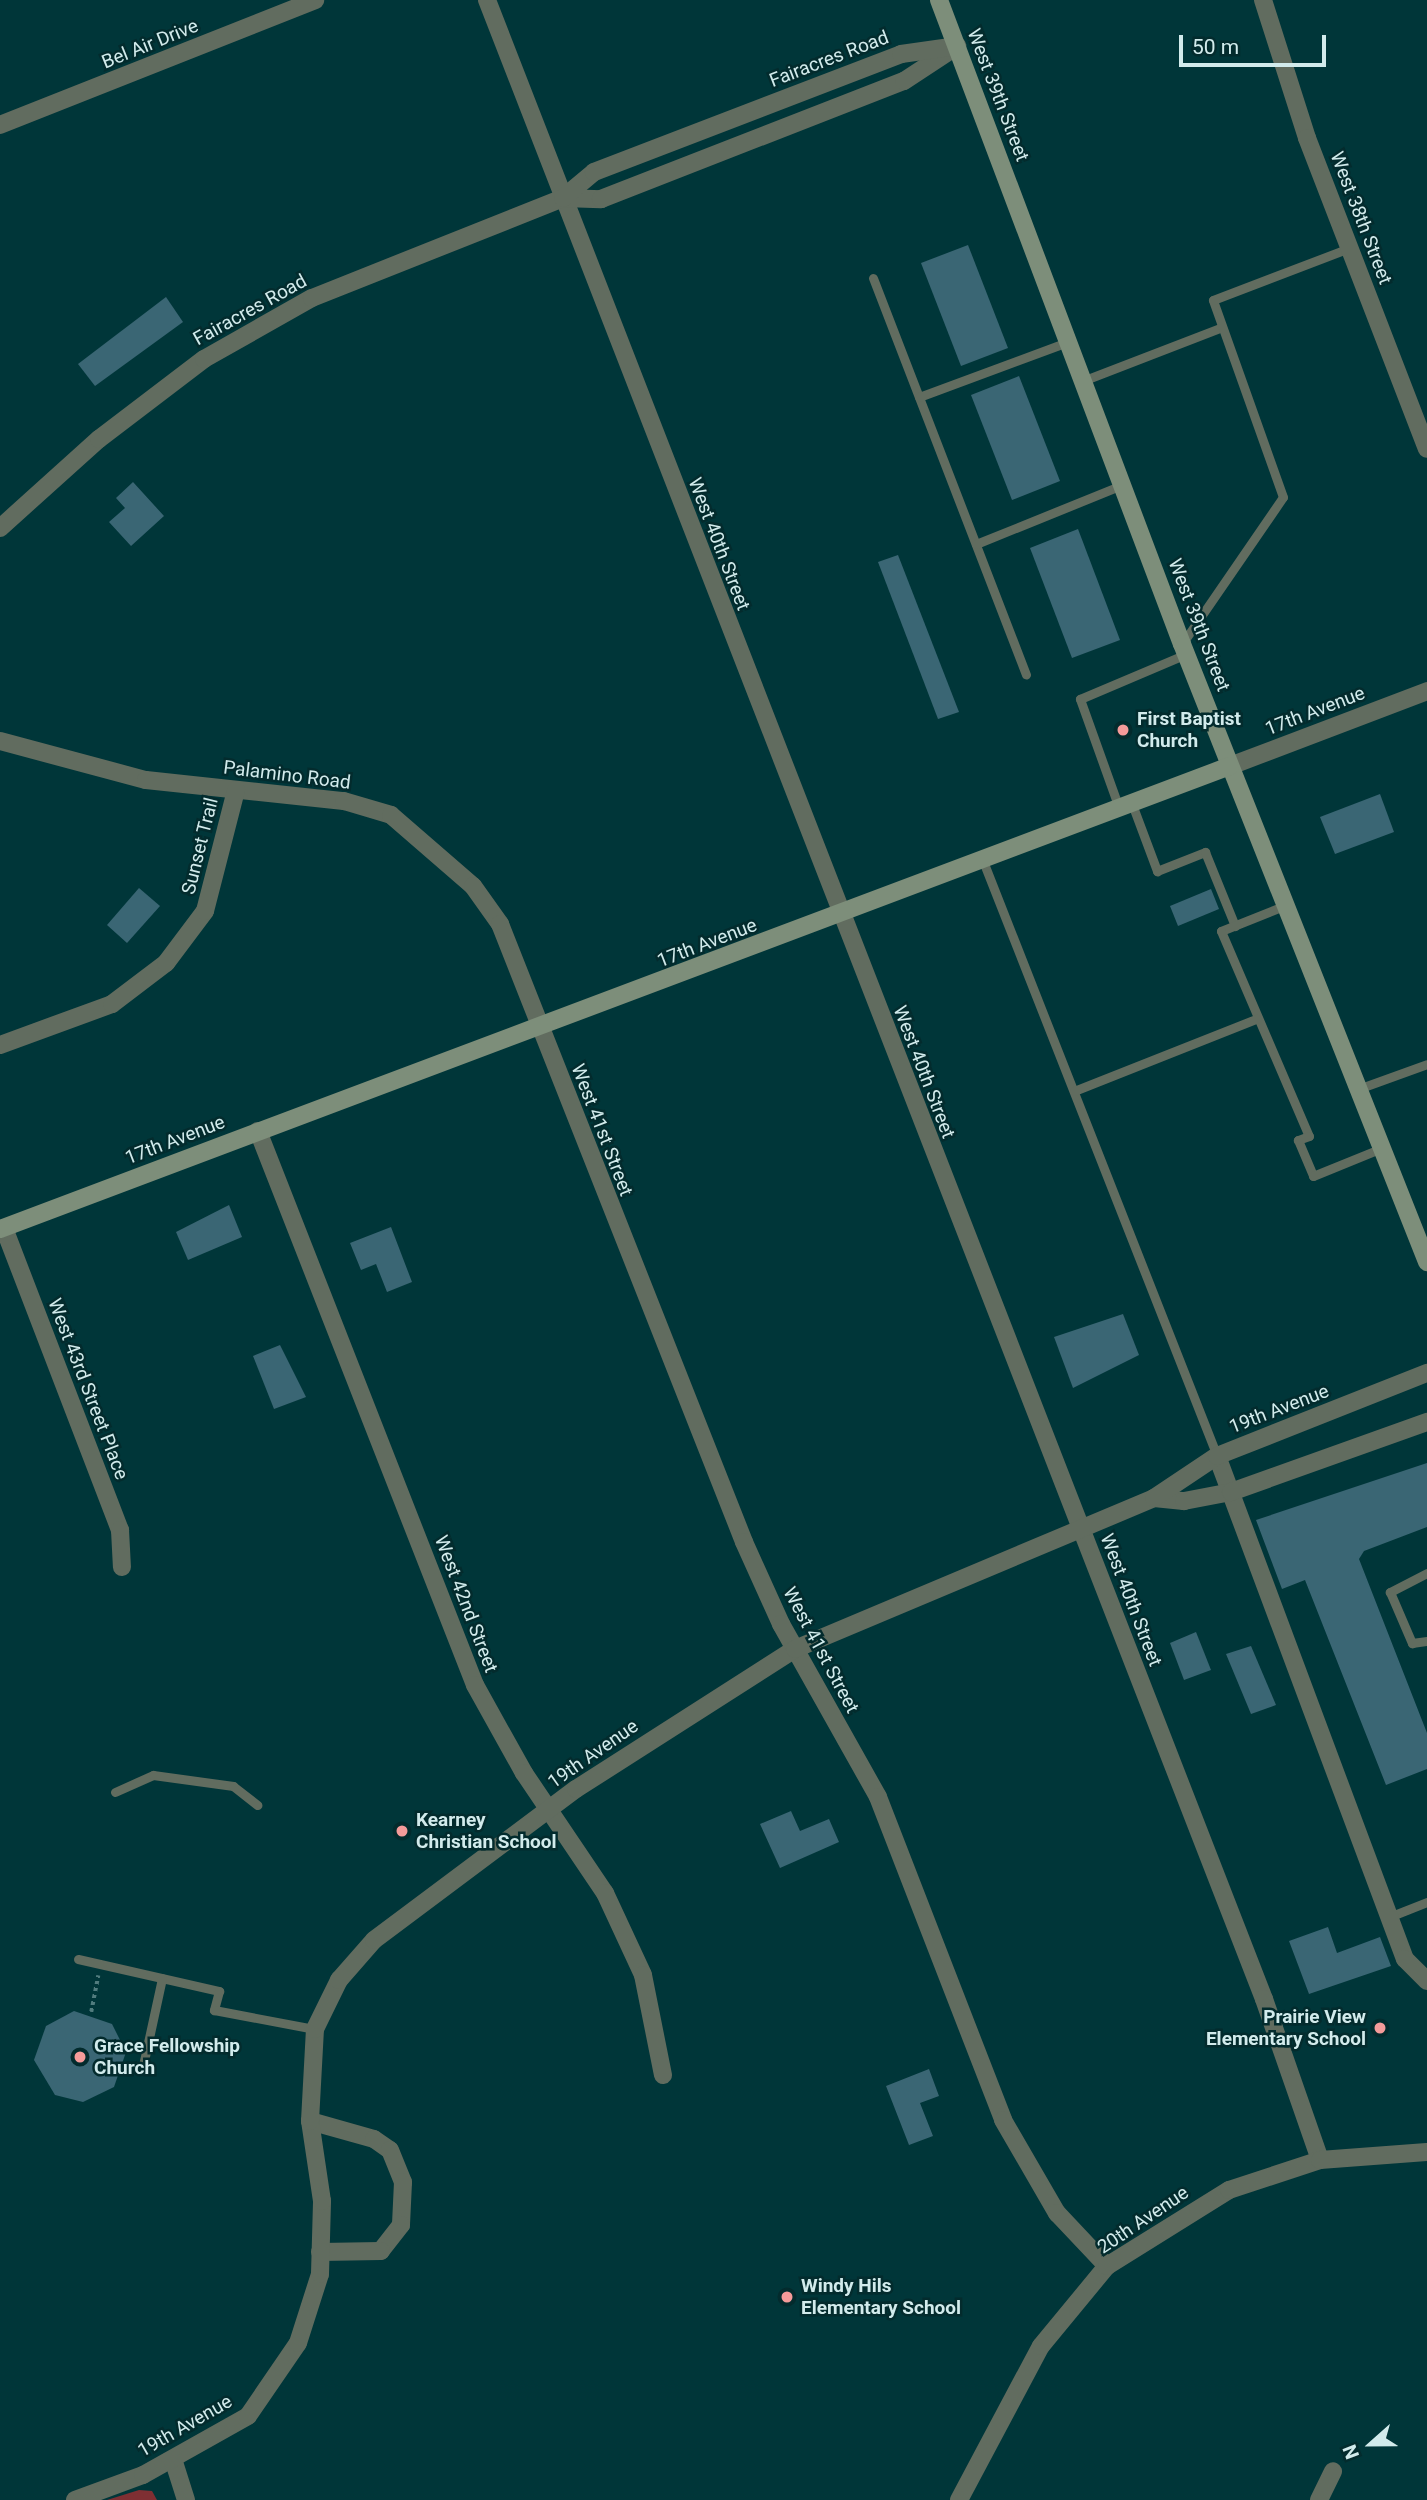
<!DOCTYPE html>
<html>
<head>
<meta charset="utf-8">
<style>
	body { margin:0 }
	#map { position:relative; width:1427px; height:2500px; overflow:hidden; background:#003639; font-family:Roboto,sans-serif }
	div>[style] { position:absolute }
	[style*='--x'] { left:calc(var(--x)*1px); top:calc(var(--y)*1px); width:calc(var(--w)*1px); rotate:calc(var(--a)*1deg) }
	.green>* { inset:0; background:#7f2f33 }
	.building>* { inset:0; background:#3a6674 }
	.path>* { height:3.5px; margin-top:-1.75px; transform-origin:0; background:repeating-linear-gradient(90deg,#517c7e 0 3.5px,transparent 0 7px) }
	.service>* { height:9px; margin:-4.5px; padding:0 4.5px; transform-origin:4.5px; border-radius:4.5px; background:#616c5f }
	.minor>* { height:18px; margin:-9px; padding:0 9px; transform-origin:9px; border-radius:9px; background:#616c5f }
	.tertiary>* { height:18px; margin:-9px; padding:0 9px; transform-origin:9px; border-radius:9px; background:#616c5f }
	.secondary>* { height:18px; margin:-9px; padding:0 9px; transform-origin:9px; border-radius:9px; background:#7d8e7a }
	.dots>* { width:19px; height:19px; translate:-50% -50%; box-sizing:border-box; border:4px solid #032b2d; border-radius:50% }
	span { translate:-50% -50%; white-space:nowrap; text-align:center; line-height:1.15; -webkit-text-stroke:5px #032b2d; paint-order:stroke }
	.street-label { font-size:19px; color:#d2ebec }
	.poi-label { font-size:19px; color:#d2ebec; font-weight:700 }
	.left { translate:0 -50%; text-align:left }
	.right { translate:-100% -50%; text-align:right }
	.north { position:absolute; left:1336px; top:2409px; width:70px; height:70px; -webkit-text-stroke:5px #032b2d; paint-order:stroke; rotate:249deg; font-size:19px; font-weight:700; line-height:28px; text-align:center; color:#d2ebec }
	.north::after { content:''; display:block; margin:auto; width:24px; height:32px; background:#d2ebec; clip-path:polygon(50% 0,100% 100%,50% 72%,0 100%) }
	.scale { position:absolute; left:1179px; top:35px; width:147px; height:32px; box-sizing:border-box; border:4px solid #d2ebec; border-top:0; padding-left:9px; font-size:21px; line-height:24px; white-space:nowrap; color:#d2ebec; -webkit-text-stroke:5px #032b2d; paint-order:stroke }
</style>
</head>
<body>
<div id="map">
	<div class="green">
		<div style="clip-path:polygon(139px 2490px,152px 2491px,157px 2500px,107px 2500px)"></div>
	</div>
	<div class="building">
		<div style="clip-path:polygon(968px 245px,1008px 348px,961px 366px,921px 263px)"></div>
		<div style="clip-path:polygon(166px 297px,183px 322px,95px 386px,78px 364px)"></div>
		<div style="clip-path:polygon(1019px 376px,1060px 481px,1012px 500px,971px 395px)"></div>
		<div style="clip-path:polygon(133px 482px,164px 516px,131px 546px,109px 522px,125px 508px,116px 498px)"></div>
		<div style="clip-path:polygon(1078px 529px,1120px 640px,1072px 658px,1030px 548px)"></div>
		<div style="clip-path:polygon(898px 555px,959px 712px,938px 719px,878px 562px)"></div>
		<div style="clip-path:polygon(1380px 794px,1394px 832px,1335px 854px,1320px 817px)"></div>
		<div style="clip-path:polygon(139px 888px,160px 906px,127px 943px,107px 925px)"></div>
		<div style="clip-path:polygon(1211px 889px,1219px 909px,1178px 926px,1170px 906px)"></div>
		<div style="clip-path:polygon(229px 1205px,242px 1237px,188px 1260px,176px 1232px)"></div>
		<div style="clip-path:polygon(391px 1227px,412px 1282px,387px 1292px,376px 1264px,361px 1270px,350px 1243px)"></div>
		<div style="clip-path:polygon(1123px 1314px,1139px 1355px,1073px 1388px,1054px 1337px)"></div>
		<div style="clip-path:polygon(280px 1345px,306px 1397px,274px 1409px,253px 1356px)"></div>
		<div style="clip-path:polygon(1427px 1463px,1427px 1527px,1364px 1551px,1359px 1559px,1427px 1733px,1427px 1769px,1386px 1785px,1305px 1580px,1282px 1589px,1256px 1520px)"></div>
		<div style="clip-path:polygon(1196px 1632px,1211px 1670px,1184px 1680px,1170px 1643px)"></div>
		<div style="clip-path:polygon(1251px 1646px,1276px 1705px,1251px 1714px,1226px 1654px)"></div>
		<div style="clip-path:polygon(791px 1811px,800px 1831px,829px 1819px,839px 1842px,780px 1868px,760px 1824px)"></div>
		<div style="clip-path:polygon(1328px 1927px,1337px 1953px,1380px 1937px,1391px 1966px,1309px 1994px,1289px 1941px)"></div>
		<div style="clip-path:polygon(74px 2011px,112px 2024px,126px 2052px,114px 2087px,83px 2102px,55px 2095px,34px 2060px,46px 2026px)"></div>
		<div style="clip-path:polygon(929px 2069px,939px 2096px,920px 2103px,933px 2136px,909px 2145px,886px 2086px)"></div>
	</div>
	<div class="path">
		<div style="--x:91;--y:2012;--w:37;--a:-79"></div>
	</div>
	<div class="service">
		<div style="--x:873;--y:278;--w:425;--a:68.9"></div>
		<div style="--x:1085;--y:380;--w:147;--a:-21.1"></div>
		<div style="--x:919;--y:397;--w:159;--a:-20.3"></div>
		<div style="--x:976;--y:544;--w:157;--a:-22"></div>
		<div style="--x:1182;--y:644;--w:178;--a:-55.5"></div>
		<div style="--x:1283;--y:497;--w:209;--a:-109.6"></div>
		<div style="--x:1213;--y:300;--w:146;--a:-20.9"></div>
		<div style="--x:1132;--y:804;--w:72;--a:69.5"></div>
		<div style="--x:1157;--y:871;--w:52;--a:-21.6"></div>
		<div style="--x:1205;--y:852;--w:80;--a:67.9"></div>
		<div style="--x:1119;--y:808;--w:116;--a:-109.7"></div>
		<div style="--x:1080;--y:699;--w:115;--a:-23"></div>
		<div style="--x:983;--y:861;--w:639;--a:68.53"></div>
		<div style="--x:1286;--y:905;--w:70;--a:158.2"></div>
		<div style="--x:1221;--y:931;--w:223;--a:66.8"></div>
		<div style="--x:1309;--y:1136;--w:12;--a:160"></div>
		<div style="--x:1298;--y:1140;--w:39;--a:67"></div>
		<div style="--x:1313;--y:1176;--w:74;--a:-22.1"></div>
		<div style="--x:1358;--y:1089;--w:73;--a:-19.9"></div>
		<div style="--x:1074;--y:1091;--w:196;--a:-21.6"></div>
		<div style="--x:1427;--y:1573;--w:42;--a:152.8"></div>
		<div style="--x:1390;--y:1592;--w:56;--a:66.7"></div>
		<div style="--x:1412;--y:1643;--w:15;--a:-8"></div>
		<div style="--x:115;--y:1792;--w:42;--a:-24.1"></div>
		<div style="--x:153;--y:1775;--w:81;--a:7.8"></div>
		<div style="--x:233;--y:1786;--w:31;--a:38"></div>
		<div style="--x:1389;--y:1917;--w:41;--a:-21.5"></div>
		<div style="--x:78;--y:1959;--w:145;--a:12.8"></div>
		<div style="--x:219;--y:1991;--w:20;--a:105"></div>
		<div style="--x:214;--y:2010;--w:103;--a:10.7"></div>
		<div style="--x:125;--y:2066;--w:17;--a:13"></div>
		<div style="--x:142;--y:2070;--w:94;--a:-77.7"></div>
	</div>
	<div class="minor">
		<div style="--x:487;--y:0;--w:2145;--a:68.76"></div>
		<div style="--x:1264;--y:1999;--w:170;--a:70.8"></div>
		<div style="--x:1263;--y:0;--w:145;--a:72.3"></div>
		<div style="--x:1307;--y:138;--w:333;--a:68.9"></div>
		<div style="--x:0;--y:125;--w:339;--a:-21.6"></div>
		<div style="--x:563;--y:198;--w:38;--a:2"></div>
		<div style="--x:601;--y:199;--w:325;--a:-21.3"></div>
		<div style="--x:904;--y:81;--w:56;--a:-33.4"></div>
		<div style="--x:0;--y:528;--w:133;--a:-42"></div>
		<div style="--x:99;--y:439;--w:132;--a:-37.3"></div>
		<div style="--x:204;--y:359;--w:124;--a:-29.5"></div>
		<div style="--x:312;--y:298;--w:270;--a:-21.7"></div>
		<div style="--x:563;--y:198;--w:40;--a:-40"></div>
		<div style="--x:594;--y:172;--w:329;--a:-21"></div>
		<div style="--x:901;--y:54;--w:57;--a:-8.1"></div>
		<div style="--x:0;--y:741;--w:151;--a:15"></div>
		<div style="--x:146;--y:780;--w:199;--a:6.1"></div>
		<div style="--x:344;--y:801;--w:49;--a:16.6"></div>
		<div style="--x:391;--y:815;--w:108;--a:40.9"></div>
		<div style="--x:473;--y:886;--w:47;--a:54.6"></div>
		<div style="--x:500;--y:924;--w:664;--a:68.45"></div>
		<div style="--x:744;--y:1542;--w:90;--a:65.7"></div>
		<div style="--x:781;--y:1624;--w:198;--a:60.7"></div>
		<div style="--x:878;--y:1797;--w:346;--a:68.8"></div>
		<div style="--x:1003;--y:2120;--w:108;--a:59.9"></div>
		<div style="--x:1057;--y:2213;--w:73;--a:46.7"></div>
		<div style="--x:0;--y:1045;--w:119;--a:-20.1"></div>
		<div style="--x:112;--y:1004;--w:68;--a:-37.2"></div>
		<div style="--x:166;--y:963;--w:65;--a:-53.1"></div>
		<div style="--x:205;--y:911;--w:125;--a:-75.6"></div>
		<div style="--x:258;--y:1131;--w:595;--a:68.61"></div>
		<div style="--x:475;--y:1685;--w:101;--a:60.9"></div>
		<div style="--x:524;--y:1773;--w:145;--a:56"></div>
		<div style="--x:605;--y:1893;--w:90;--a:65.1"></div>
		<div style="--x:643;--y:1975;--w:102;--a:78.7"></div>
		<div style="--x:4;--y:1228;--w:324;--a:69"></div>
		<div style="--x:120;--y:1530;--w:37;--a:87"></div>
		<div style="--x:1217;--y:1456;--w:537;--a:69.51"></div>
		<div style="--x:1405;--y:1959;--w:31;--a:45"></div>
		<div style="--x:1154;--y:1498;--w:30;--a:6"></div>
		<div style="--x:1184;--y:1501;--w:48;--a:-10.8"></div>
		<div style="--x:1231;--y:1492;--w:208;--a:-19.7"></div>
		<div style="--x:310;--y:2121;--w:66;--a:15.7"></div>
		<div style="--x:374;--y:2139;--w:19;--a:35"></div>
		<div style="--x:390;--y:2150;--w:35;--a:68"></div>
		<div style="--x:403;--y:2182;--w:43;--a:92.7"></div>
		<div style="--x:401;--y:2225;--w:33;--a:128"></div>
		<div style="--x:381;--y:2251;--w:61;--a:179.1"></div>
		<div style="--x:173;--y:2459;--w:43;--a:72.4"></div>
		<div style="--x:75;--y:2500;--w:72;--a:-20.2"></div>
		<div style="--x:143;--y:2475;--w:120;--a:-29.3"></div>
		<div style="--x:248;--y:2416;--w:88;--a:-55.6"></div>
		<div style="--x:298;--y:2343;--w:72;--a:-72.3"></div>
		<div style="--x:320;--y:2274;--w:73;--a:-88.4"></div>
		<div style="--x:322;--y:2201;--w:81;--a:-98.5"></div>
		<div style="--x:310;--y:2121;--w:92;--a:-86.9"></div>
		<div style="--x:315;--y:2029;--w:55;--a:-63.9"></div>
		<div style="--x:339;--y:1980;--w:53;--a:-48.8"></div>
		<div style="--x:374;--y:1940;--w:252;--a:-36.8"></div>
		<div style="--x:576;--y:1789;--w:260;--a:-32.6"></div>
		<div style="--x:795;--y:1649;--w:389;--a:-22.8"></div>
		<div style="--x:1154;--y:1498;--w:76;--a:-33.7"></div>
		<div style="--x:1217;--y:1456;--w:226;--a:-21.6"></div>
		<div style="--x:959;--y:2500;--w:174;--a:-62"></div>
		<div style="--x:1041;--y:2346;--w:104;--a:-50.5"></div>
		<div style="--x:1107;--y:2266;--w:144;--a:-31.9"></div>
		<div style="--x:1229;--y:2190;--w:96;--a:-18.2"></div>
		<div style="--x:1320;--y:2160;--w:107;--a:-4.3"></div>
		<div style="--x:1319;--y:2500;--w:32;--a:-64"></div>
	</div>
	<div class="tertiary">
		<div style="--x:1230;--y:766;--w:211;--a:-20.8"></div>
	</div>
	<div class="secondary">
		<div style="--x:939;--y:0;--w:688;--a:69.33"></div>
		<div style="--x:1182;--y:644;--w:665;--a:68.37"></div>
		<div style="--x:0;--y:1229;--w:1314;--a:-20.63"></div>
	</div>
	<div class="dots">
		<div style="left:1123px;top:730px;background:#f59b9a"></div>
		<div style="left:402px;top:1831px;background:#f59b9a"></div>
		<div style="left:1380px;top:2028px;background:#f59b9a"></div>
		<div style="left:80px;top:2057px;background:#f59b9a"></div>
		<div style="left:787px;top:2297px;background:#f59b9a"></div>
	</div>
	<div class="street-label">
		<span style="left:150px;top:44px;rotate:-22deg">Bel Air Drive</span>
		<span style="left:829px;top:59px;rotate:-21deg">Fairacres Road</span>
		<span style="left:998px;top:95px;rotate:69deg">West 39th Street</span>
		<span style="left:1361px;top:218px;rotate:69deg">West 38th Street</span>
		<span style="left:250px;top:310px;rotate:-29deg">Fairacres Road</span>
		<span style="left:719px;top:544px;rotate:69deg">West 40th Street</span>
		<span style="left:1199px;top:625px;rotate:69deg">West 39th Street</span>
		<span style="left:1315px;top:711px;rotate:-21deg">17th Avenue</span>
		<span style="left:287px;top:775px;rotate:7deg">Palamino Road</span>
		<span style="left:200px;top:846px;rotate:-76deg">Sunset Trail</span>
		<span style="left:707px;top:943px;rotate:-21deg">17th Avenue</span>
		<span style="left:924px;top:1072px;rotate:69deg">West 40th Street</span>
		<span style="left:602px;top:1130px;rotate:69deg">West 41st Street</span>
		<span style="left:175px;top:1140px;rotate:-21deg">17th Avenue</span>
		<span style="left:88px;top:1389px;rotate:69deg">West 43rd Street Place</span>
		<span style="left:1279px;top:1409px;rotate:-21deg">19th Avenue</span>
		<span style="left:1131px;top:1600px;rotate:69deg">West 40th Street</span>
		<span style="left:466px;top:1604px;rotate:69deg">West 42nd Street</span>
		<span style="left:821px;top:1650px;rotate:62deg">West 41st Street</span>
		<span style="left:593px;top:1754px;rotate:-35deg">19th Avenue</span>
		<span style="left:1143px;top:2220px;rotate:-34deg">20th Avenue</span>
		<span style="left:185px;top:2426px;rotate:-30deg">19th Avenue</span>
	</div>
	<div class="poi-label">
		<span class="left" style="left:1137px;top:730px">First Baptist<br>Church</span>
		<span class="left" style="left:416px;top:1831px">Kearney<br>Christian School</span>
		<span class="right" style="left:1366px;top:2028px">Prairie View<br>Elementary School</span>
		<span class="left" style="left:94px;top:2057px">Grace Fellowship<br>Church</span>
		<span class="left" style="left:801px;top:2297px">Windy Hils<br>Elementary School</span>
	</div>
	<div class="north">N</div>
	<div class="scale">50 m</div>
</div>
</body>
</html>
